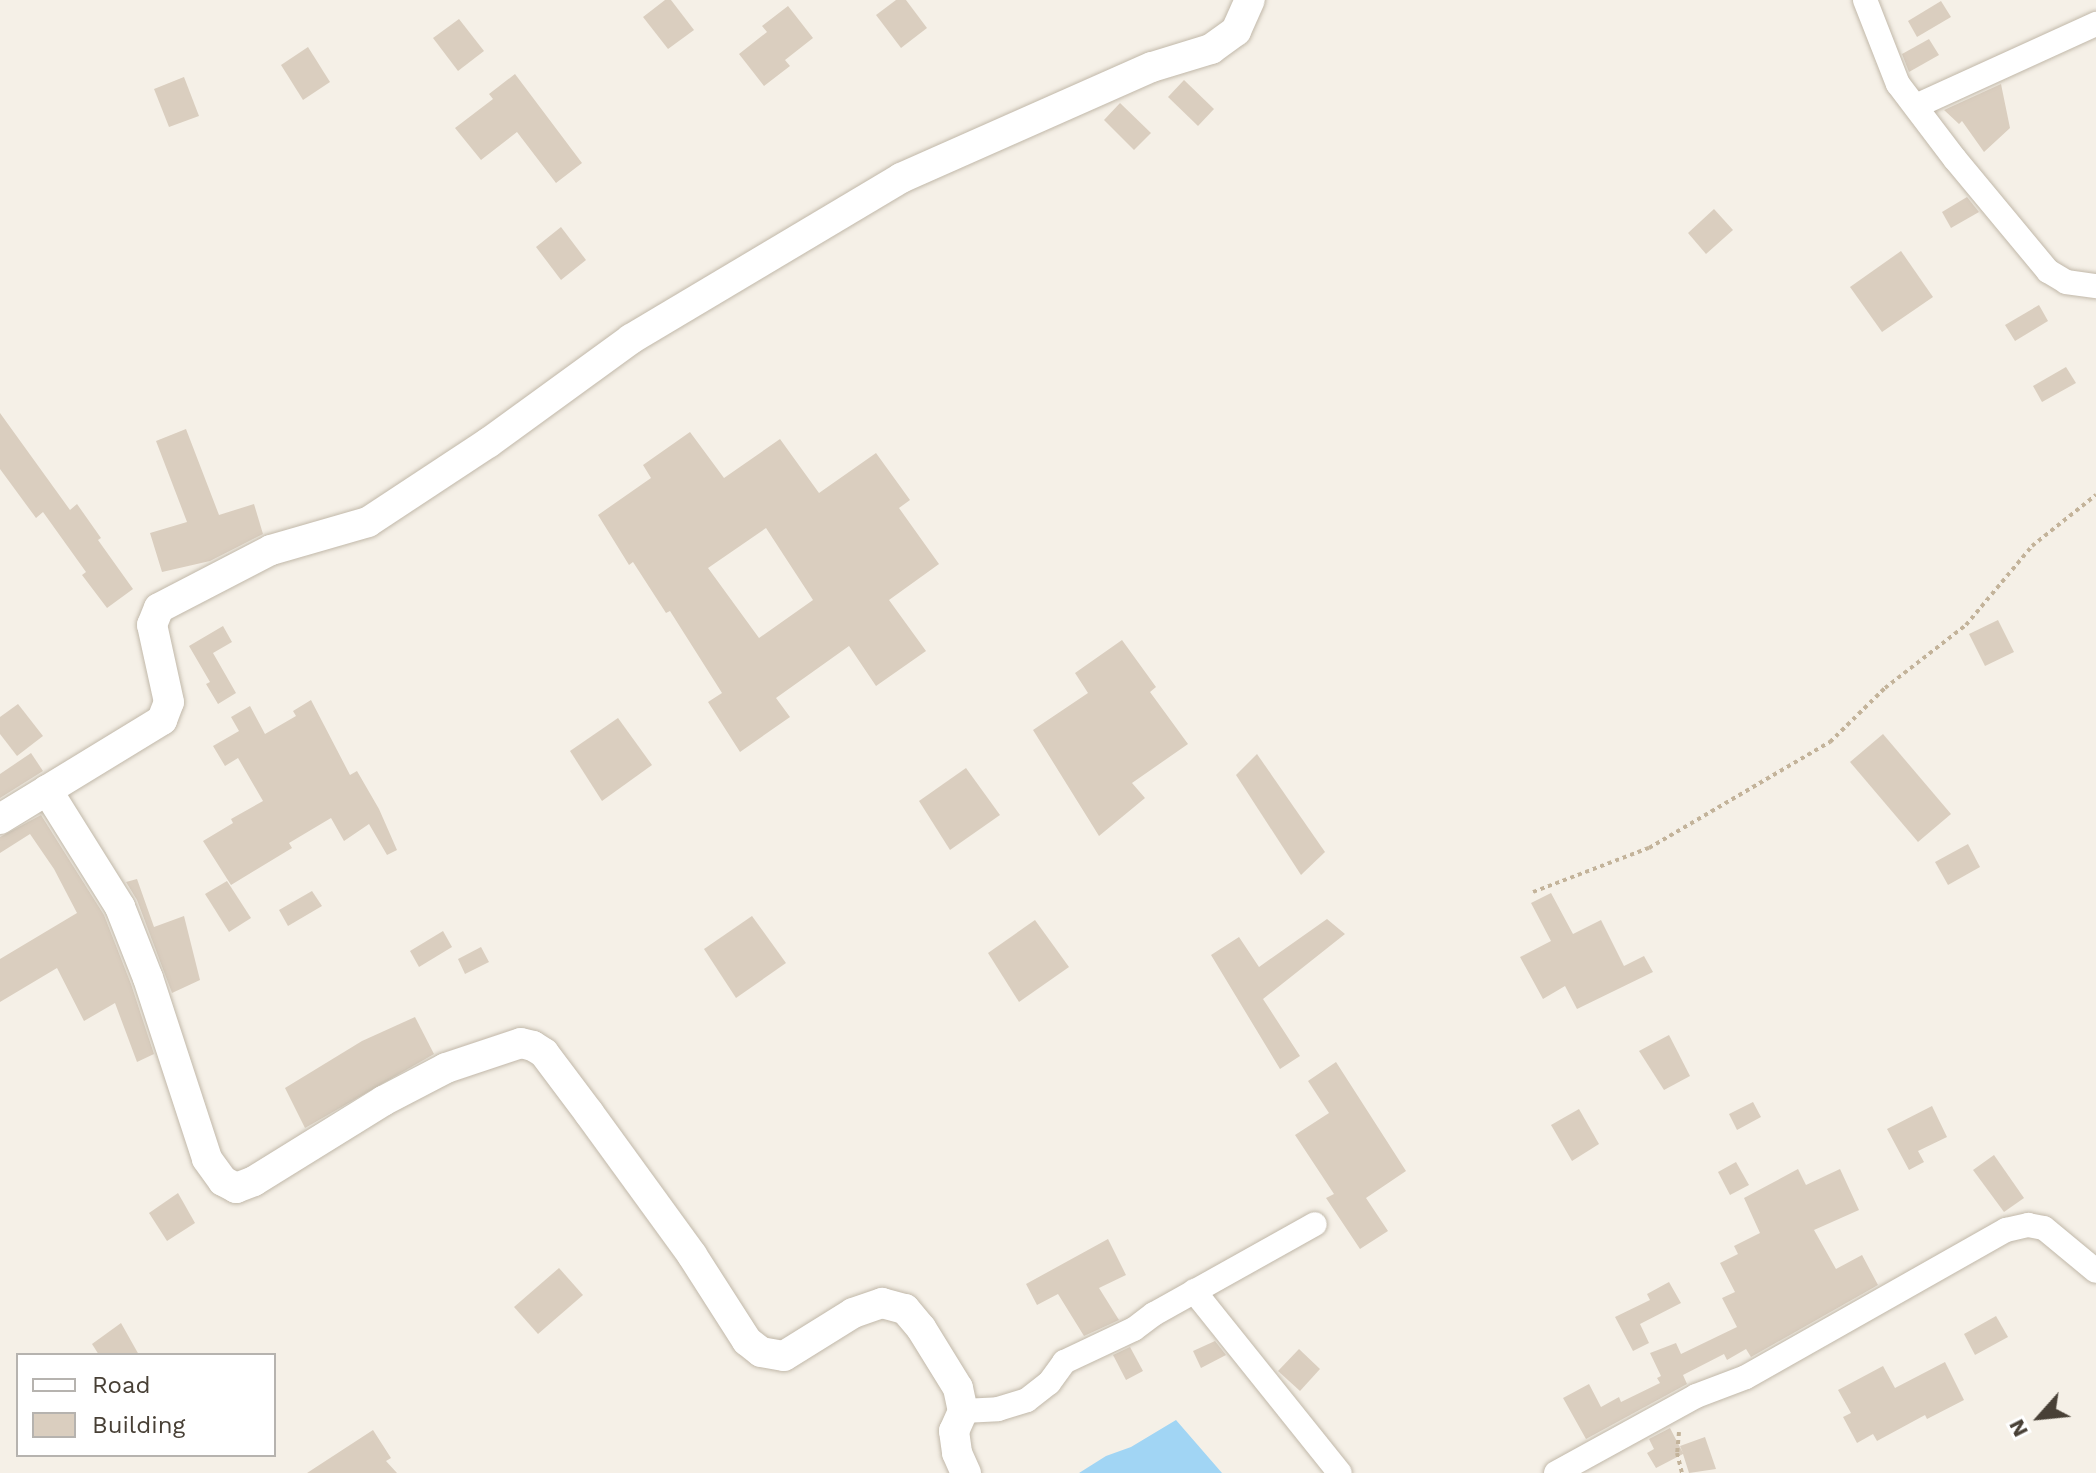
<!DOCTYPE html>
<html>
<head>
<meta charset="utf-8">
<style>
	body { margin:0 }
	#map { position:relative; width:2096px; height:1473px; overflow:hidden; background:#f5f0e7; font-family:"Work Sans",sans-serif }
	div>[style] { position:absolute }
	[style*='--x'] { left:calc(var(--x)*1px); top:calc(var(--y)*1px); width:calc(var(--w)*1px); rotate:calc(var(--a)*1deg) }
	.water>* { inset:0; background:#a1d5f4 }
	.building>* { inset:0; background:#dacebf }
	.path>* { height:4px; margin-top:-2px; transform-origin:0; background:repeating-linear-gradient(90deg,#c3b39a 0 4px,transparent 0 8px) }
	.roads { filter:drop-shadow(0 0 2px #c1b8a9) drop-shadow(0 0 2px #c1b8a9) }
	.minor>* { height:24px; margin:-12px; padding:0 12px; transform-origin:12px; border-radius:12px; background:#fff }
	.tertiary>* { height:30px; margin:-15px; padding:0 15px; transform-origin:15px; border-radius:15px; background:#fff }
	span { translate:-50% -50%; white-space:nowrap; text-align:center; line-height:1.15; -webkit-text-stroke:8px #fff; paint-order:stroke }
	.legend { position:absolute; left:16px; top:1353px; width:260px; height:104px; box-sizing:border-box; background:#fff; border:2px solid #b6b3af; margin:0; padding:10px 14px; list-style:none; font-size:24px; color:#484036 }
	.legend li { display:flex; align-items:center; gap:16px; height:40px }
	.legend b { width:40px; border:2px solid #b6b3af }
	.north { position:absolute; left:2000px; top:1377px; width:80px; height:80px; -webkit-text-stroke:6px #fff; paint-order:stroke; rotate:243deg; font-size:22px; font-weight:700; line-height:32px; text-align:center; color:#484036 }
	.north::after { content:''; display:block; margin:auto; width:28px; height:36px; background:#484036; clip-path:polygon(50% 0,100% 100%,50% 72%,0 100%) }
</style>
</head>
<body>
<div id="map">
	<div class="water">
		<div style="clip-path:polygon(1176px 1420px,1222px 1473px,1079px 1473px,1106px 1456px,1131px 1447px)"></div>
	</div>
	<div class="building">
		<div style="clip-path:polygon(665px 0,671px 0,694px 30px,668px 49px,643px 17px)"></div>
		<div style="clip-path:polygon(896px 0,906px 0,927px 28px,901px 48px,876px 15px)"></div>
		<div style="clip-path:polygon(1941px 1px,1951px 17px,1917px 37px,1908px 21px)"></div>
		<div style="clip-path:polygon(788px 6px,813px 38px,785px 60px,790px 66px,764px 86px,739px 54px,767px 32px,762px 26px)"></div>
		<div style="clip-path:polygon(459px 19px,484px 51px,458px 71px,433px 38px)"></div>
		<div style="clip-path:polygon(1929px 39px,1939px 55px,1909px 72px,1902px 54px)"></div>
		<div style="clip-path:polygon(308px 47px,330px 82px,303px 100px,281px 65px)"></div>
		<div style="clip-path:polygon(515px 74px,582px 163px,556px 183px,517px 132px,481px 160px,455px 128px,493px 99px,489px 94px)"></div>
		<div style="clip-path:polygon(184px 77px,199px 116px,169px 127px,154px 89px)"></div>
		<div style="clip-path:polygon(1184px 80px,1214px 109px,1198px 126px,1168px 97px)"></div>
		<div style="clip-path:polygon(2001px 84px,2010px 128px,1984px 152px,1962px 121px,1959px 124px,1944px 110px)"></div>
		<div style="clip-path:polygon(1120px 103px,1151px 133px,1134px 150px,1104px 120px)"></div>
		<div style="clip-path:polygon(1967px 197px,1979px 212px,1951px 228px,1942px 212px)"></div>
		<div style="clip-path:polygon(1714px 209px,1733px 230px,1706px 254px,1688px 233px)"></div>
		<div style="clip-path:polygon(561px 227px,586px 260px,561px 280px,536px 247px)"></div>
		<div style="clip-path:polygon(1901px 251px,1933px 297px,1882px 332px,1850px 287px)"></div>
		<div style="clip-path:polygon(2039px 305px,2048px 321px,2015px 341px,2005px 325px)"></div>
		<div style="clip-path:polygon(2066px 367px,2076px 383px,2042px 402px,2033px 386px)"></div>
		<div style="clip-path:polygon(0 413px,70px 510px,77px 504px,101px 538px,98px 540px,133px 589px,107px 608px,82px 575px,86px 572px,43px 512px,36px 518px,0 469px)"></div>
		<div style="clip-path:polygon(186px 429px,219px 515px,254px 504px,263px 534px,210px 561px,162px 572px,150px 533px,187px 522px,156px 441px)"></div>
		<div style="clip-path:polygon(evenodd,690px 432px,724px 478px,780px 439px,819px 493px,876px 453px,910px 500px,899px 508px,939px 564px,889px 600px,926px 651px,876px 686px,849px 646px,776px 698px,790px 717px,740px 752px,708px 702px,722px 693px,670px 611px,666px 613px,633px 562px,629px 565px,598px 515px,651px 478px,643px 465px,690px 432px,766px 528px,813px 600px,759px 638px,708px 568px,766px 528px)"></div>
		<div style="clip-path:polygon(1998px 620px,2014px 652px,1985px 666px,1969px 634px)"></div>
		<div style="clip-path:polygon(223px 626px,232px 642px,213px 653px,236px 693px,218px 704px,206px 684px,210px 682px,189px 646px)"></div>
		<div style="clip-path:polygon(1122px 640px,1156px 687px,1150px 692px,1188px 744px,1132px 783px,1145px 798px,1099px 836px,1033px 730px,1088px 693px,1075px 673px)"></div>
		<div style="clip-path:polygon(311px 700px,350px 775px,357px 771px,379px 809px,397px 850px,387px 855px,369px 824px,344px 841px,331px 818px,289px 843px,292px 848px,231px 885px,203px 841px,233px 823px,231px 819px,263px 801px,238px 758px,225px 766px,213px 746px,239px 731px,231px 717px,250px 706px,265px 734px,296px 716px,293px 711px)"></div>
		<div style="clip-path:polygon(18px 704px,43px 736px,17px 756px,0 734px,0 717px)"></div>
		<div style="clip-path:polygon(618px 718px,652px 765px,602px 801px,570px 751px)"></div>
		<div style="clip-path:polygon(1883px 734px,1951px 814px,1918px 842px,1850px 762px)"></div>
		<div style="clip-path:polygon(31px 753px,43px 771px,0 798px,0 774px)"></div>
		<div style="clip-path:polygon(1257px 754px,1325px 852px,1301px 875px,1236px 775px)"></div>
		<div style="clip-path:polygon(966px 768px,1000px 815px,950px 850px,919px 801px)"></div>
		<div style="clip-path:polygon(41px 815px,104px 915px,131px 984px,154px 1054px,137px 1062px,115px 1003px,84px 1021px,57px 968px,0 1002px,0 959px,77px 913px,54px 869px,30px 834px,0 853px,0 837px)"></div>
		<div style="clip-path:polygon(1968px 844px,1980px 867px,1948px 885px,1935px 862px)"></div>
		<div style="clip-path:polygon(137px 879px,154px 927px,184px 916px,200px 980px,172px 993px,137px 900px,126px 882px)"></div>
		<div style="clip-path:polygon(227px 881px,251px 918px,229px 932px,205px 894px)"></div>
		<div style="clip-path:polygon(312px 891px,322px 906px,288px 926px,279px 910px)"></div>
		<div style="clip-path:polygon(1551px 893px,1573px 934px,1601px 920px,1624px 966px,1644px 956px,1653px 972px,1577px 1009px,1565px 986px,1543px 999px,1520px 957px,1551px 941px,1531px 903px)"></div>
		<div style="clip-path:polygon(752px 916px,786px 963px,736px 998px,704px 949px)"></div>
		<div style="clip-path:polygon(1327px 919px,1345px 934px,1263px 999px,1300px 1056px,1280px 1069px,1211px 955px,1239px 937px,1259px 967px)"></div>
		<div style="clip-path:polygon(1035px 920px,1069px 967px,1019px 1002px,988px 953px)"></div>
		<div style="clip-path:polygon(443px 931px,452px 947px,419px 967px,410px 951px)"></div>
		<div style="clip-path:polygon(481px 947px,489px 962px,465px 974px,458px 959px)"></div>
		<div style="clip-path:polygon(415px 1017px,434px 1054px,305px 1128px,285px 1088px,362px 1041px)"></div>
		<div style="clip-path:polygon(1669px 1035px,1690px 1076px,1664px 1090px,1639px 1051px)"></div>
		<div style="clip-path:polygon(1336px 1062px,1406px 1171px,1366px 1198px,1388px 1231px,1360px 1249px,1326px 1198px,1334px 1194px,1295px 1135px,1329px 1113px,1308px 1081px)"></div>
		<div style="clip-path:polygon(1753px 1102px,1761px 1117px,1737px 1130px,1729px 1114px)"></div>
		<div style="clip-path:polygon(1932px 1106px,1947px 1137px,1918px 1151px,1924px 1162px,1909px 1170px,1887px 1129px)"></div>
		<div style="clip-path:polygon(1579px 1109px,1599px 1144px,1572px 1161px,1551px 1125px)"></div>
		<div style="clip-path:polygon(1994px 1155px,2024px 1198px,2004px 1212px,1973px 1170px)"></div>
		<div style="clip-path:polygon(1736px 1162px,1749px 1185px,1730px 1195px,1718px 1172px)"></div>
		<div style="clip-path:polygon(1798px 1169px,1806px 1185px,1840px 1169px,1859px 1210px,1814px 1230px,1836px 1269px,1862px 1255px,1878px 1285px,1751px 1357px,1746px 1349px,1727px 1360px,1724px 1354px,1683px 1375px,1687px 1384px,1586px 1439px,1563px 1398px,1589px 1384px,1601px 1407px,1619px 1397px,1621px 1402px,1660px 1383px,1657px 1378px,1661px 1376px,1650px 1353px,1676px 1343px,1681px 1354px,1737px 1327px,1722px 1298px,1735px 1292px,1720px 1263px,1738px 1254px,1734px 1246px,1760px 1233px,1744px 1198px)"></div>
		<div style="clip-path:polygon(178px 1193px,195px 1223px,167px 1241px,149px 1213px)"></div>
		<div style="clip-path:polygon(1108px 1239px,1126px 1275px,1099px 1288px,1119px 1320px,1084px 1336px,1058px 1294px,1037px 1305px,1026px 1284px)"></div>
		<div style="clip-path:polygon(559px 1268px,583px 1295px,538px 1334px,514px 1307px)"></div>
		<div style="clip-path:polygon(1669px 1282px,1681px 1303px,1640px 1324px,1649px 1343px,1633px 1351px,1615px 1317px,1650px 1300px,1647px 1294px)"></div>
		<div style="clip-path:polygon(1996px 1316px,2008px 1337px,1975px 1355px,1964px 1334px)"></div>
		<div style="clip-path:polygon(121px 1323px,139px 1355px,99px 1355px,92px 1344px)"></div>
		<div style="clip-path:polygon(1215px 1341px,1226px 1355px,1201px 1368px,1193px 1351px)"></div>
		<div style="clip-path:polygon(1130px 1347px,1143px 1371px,1126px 1380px,1113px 1355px)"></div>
		<div style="clip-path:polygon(1299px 1349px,1320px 1369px,1300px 1391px,1278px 1371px)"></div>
		<div style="clip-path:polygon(1945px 1362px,1964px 1400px,1927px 1419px,1925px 1415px,1877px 1441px,1873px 1434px,1857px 1443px,1843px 1417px,1851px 1413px,1838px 1390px,1883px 1366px,1895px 1388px)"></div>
		<div style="clip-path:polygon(1670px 1428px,1683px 1453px,1680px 1446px,1705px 1437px,1716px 1469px,1689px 1473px,1683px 1454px,1656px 1468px,1647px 1453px,1654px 1449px,1649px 1439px)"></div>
		<div style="clip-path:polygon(373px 1430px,391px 1458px,386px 1461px,397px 1473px,307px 1473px)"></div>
	</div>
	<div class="path">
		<div style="--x:1533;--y:892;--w:124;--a:-20.8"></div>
		<div style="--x:1649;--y:848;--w:210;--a:-30.4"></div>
		<div style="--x:1830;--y:742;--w:77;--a:-44.5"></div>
		<div style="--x:1885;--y:688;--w:103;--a:-37.9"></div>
		<div style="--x:1966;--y:625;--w:103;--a:-50.1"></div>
		<div style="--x:2032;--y:546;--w:82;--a:-38.6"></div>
		<div style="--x:1679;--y:1432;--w:21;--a:95"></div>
		<div style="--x:1677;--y:1453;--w:21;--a:76"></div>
	</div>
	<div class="roads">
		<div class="minor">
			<div style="--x:1865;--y:0;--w:90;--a:68.6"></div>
			<div style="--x:1898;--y:84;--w:94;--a:52.8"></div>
			<div style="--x:1955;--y:159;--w:146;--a:50.3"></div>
			<div style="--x:2048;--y:271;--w:21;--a:31"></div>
			<div style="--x:2066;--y:282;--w:30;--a:8"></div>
			<div style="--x:1916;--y:106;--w:198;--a:-24.5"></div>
			<div style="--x:1194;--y:1291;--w:233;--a:51.3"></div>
			<div style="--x:963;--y:1411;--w:35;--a:-3"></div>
			<div style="--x:998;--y:1409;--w:30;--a:-17"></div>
			<div style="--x:1027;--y:1400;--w:28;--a:-38"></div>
			<div style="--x:1049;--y:1383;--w:26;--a:-54"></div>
			<div style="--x:1064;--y:1362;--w:77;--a:-25.2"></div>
			<div style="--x:1134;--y:1329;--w:25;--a:-37"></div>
			<div style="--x:1154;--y:1314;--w:184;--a:-29.2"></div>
			<div style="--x:1556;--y:1473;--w:160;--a:-28.8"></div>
			<div style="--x:1696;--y:1396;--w:53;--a:-20.8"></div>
			<div style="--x:1746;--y:1377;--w:299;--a:-29.5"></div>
			<div style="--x:2006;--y:1230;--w:23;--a:-13"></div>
			<div style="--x:2028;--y:1225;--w:16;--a:11"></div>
			<div style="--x:2044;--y:1228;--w:67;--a:39.6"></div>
		</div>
		<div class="tertiary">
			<div style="--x:47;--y:790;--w:138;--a:58"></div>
			<div style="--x:120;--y:907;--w:76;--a:68.5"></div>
			<div style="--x:148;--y:978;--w:190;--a:71.9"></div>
			<div style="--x:207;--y:1159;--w:27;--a:54"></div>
			<div style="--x:223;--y:1181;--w:15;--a:28"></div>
			<div style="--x:236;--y:1188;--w:19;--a:-21"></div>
			<div style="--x:254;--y:1181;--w:152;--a:-31.8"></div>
			<div style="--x:383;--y:1101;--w:71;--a:-27.6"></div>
			<div style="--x:446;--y:1068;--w:79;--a:-18.4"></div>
			<div style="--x:521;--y:1043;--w:12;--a:14"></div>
			<div style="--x:533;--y:1046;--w:13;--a:32"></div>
			<div style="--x:544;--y:1053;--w:75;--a:53.1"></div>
			<div style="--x:589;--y:1113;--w:175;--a:54"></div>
			<div style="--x:692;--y:1255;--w:102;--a:57.4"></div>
			<div style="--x:747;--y:1341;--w:18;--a:38"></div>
			<div style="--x:761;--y:1352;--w:23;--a:10"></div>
			<div style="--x:784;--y:1356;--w:81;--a:-31.9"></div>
			<div style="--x:853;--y:1313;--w:31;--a:-19"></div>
			<div style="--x:882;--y:1303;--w:24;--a:15"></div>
			<div style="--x:905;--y:1309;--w:25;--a:50"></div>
			<div style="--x:921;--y:1328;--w:70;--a:58.3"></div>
			<div style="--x:958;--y:1388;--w:24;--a:78"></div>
			<div style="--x:963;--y:1411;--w:22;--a:114"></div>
			<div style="--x:954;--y:1431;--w:22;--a:82"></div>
			<div style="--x:957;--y:1453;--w:22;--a:66"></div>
			<div style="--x:0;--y:819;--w:190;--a:-31.4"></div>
			<div style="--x:162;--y:720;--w:19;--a:-69"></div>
			<div style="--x:169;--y:702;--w:79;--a:-102.4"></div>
			<div style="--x:152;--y:625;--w:18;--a:-68"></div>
			<div style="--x:159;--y:608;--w:126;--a:-27.4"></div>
			<div style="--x:271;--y:550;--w:101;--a:-16.1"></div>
			<div style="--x:368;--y:522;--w:144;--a:-33.4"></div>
			<div style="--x:488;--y:443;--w:177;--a:-36"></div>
			<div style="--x:631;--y:339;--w:314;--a:-30.8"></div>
			<div style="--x:901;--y:178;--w:274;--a:-23.9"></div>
			<div style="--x:1152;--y:67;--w:62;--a:-17"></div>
			<div style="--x:1211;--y:49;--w:31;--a:-36"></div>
			<div style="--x:1236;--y:31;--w:34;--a:-66"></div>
		</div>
	</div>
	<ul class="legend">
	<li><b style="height:10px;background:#fff"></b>Road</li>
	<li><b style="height:22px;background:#dacebf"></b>Building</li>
	</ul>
	<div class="north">N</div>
</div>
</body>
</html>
